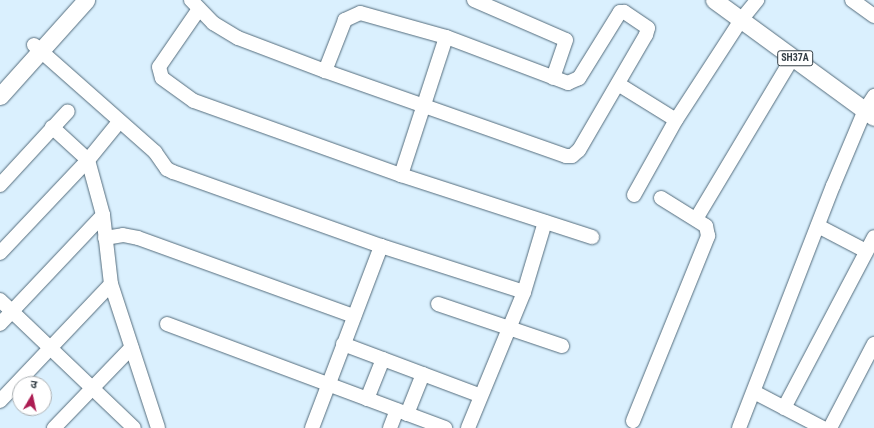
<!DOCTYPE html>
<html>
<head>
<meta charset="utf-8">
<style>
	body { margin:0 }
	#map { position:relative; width:874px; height:428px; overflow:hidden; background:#daf0fe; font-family:"Roboto Condensed","Noto Sans Devanagari",sans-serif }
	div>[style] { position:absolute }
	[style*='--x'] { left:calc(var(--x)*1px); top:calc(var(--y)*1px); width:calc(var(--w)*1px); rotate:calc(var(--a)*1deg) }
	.roads { filter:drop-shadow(0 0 1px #546c7c) drop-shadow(0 0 1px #546c7c) }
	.minor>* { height:14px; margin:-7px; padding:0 7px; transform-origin:7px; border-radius:7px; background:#fff }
	.major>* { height:17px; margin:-8.5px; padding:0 8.5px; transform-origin:8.5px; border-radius:8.5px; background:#fff }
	span { translate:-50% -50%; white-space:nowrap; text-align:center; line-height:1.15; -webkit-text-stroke:4px #fff; paint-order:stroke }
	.shield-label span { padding:1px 3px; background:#fff; border:1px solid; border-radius:3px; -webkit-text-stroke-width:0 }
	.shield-label { font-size:10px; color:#333e45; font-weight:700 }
	.north { position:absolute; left:12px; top:376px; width:40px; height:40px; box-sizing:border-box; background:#fff; border:1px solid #adb2b5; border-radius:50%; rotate:9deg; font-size:11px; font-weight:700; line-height:16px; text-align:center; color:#333e45 }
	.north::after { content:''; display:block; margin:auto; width:14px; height:18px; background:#ac1c52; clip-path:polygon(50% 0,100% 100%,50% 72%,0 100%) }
</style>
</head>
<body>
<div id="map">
	<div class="roads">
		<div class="minor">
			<div style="--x:191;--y:0;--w:32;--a:46"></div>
			<div style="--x:213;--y:23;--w:29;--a:31"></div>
			<div style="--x:238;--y:38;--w:93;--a:20.8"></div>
			<div style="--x:325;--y:71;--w:256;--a:19.4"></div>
			<div style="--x:566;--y:156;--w:6;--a:0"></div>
			<div style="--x:572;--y:156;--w:9;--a:-41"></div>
			<div style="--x:579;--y:150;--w:133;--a:-59.8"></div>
			<div style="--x:646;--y:35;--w:7;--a:-74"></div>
			<div style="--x:648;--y:28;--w:29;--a:-146"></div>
			<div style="--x:624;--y:12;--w:4;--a:180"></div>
			<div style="--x:620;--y:12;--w:78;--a:121.8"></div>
			<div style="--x:579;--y:78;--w:12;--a:156"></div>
			<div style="--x:568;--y:83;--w:130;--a:-159.3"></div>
			<div style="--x:446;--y:37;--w:89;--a:-164.4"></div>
			<div style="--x:360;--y:13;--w:17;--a:155"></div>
			<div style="--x:345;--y:20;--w:55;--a:111.4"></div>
			<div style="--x:474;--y:0;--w:100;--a:23.5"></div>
			<div style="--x:566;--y:40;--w:40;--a:108.9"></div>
			<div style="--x:852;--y:0;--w:27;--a:36"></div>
			<div style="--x:199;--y:9;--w:70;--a:124.6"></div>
			<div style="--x:159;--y:67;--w:11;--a:75"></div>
			<div style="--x:162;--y:78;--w:39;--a:36"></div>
			<div style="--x:194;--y:101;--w:220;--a:19.7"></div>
			<div style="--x:401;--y:175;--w:201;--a:18"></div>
			<div style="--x:34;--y:45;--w:162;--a:41.5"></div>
			<div style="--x:155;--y:152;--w:21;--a:55"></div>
			<div style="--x:167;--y:169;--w:7;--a:27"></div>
			<div style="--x:173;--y:172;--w:221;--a:19.6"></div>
			<div style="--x:381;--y:246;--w:150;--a:17.8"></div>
			<div style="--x:618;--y:84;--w:68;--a:31.8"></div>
			<div style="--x:52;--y:127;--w:49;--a:42.5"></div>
			<div style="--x:88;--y:160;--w:49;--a:-50.8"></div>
			<div style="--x:401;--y:175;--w:145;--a:-71.9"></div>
			<div style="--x:0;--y:185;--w:100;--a:-47.4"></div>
			<div style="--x:634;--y:195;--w:86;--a:-60.8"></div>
			<div style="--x:676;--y:120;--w:119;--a:-57"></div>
			<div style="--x:741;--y:20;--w:26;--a:-51"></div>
			<div style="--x:696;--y:219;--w:189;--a:-59.1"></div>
			<div style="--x:818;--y:226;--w:54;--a:27.5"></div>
			<div style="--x:105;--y:238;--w:18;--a:-9"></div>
			<div style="--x:123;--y:235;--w:15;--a:11"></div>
			<div style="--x:138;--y:238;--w:230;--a:19.9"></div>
			<div style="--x:0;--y:253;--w:128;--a:-46.6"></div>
			<div style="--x:88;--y:160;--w:57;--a:74.7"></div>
			<div style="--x:103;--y:215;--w:69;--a:83.4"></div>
			<div style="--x:111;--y:284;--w:151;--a:71.9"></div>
			<div style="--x:0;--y:300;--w:185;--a:43.7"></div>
			<div style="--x:438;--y:304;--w:131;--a:18.7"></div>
			<div style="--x:0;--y:324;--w:150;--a:-46.6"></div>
			<div style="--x:167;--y:324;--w:297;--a:20.5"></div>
			<div style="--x:343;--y:344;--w:145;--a:20.6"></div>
			<div style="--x:754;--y:392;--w:78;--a:27.6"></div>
			<div style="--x:367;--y:399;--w:43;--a:-68.2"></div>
			<div style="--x:0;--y:401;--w:161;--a:-46.5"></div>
			<div style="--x:784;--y:408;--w:193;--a:-62.2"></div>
			<div style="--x:407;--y:414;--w:43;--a:-68.2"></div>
			<div style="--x:633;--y:421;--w:200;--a:-67.9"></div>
			<div style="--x:708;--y:236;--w:10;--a:-101"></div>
			<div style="--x:706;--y:226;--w:53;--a:-148.1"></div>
			<div style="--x:54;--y:428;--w:112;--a:-46.1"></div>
			<div style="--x:312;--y:428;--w:195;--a:-69.2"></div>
			<div style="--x:390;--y:428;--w:19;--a:-69"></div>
			<div style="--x:468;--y:428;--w:147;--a:-67.6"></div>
			<div style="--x:524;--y:292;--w:73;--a:-73.3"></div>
			<div style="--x:739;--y:428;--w:260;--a:-68.8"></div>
			<div style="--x:833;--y:186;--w:82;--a:-67.2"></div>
			<div style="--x:865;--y:110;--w:17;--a:-57"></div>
			<div style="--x:830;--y:428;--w:95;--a:-62.4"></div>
		</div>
		<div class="major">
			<div style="--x:714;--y:0;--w:198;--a:36.2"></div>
			<div style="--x:0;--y:96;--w:129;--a:-48.1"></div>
		</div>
	</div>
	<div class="shield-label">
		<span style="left:795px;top:58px">SH37A</span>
	</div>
	<div class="north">उ</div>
</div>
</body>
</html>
